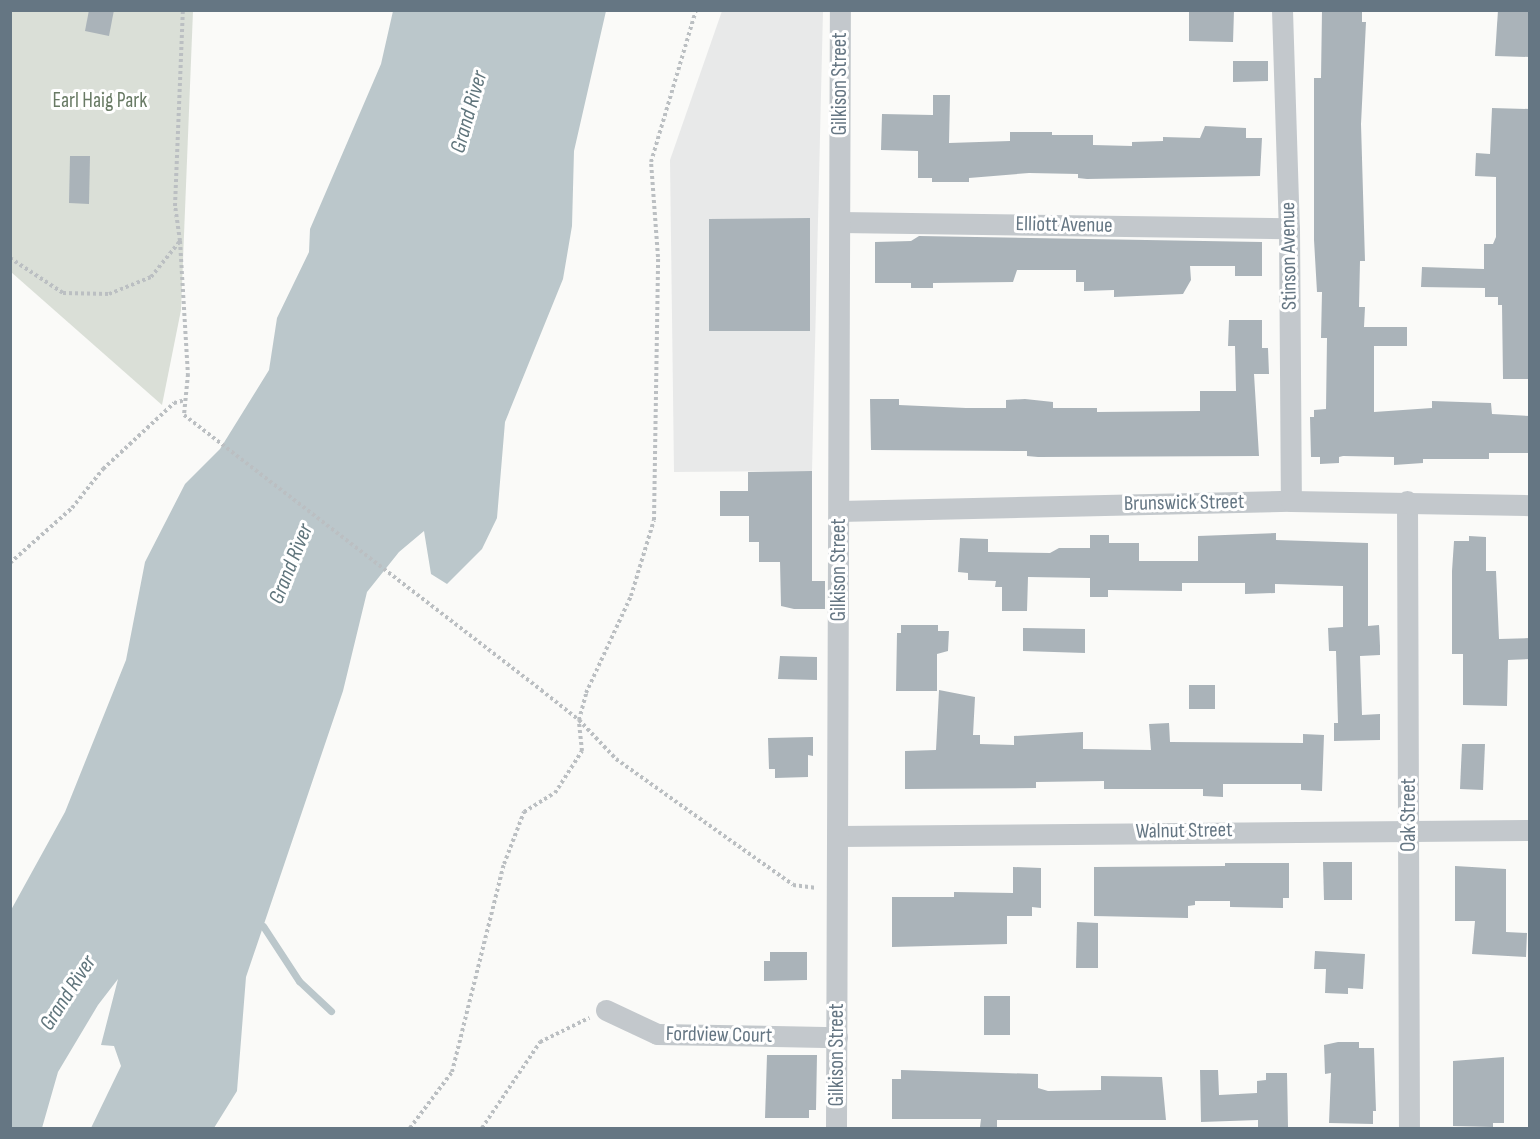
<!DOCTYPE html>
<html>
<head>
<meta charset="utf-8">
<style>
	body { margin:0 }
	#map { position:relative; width:1540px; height:1139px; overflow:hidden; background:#fafaf8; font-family:"Sofia Sans Condensed",sans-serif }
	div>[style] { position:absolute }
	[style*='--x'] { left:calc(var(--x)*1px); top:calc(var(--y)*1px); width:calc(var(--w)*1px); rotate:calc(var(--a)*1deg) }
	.built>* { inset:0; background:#e8e9e9 }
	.green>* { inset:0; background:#dadfd7 }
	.water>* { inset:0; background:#bbc7cb }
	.stream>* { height:7px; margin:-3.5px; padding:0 3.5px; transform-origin:3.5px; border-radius:3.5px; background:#bbc7cb }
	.building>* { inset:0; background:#aab3b9 }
	.path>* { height:4px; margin-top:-2px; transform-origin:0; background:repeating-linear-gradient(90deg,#bbbfc2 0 3px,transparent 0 6px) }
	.street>* { height:21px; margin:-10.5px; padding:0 10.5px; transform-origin:10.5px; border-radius:10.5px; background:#c3c8cc }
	span { translate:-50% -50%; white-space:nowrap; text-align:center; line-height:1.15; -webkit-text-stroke:6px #fff; paint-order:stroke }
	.street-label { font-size:21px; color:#657683 }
	.park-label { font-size:21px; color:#687a64 }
	.water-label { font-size:22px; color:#60757c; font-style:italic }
	.frame { position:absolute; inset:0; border:12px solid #657683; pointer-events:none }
</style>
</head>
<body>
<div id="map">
	<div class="built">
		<div style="clip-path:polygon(722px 11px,823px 11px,812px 471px,674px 472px,670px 160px)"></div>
	</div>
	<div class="green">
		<div style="clip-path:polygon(11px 11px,193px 11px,181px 310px,162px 405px,11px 272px)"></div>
	</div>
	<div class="water">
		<div style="clip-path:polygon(393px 11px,606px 11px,574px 151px,572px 226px,563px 279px,505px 422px,497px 518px,482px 549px,447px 584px,431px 574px,424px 531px,399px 552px,367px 592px,343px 691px,246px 977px,237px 1091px,214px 1128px,91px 1128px,121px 1066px,114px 1046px,101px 1045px,118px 979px,98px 1005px,58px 1072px,42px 1128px,11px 1128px,11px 910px,65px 812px,126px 660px,145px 562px,185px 484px,220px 449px,269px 370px,277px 318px,309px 252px,310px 229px,381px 64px)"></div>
	</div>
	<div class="stream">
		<div style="--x:263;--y:926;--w:66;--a:56.8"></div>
		<div style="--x:299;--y:981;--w:44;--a:43.2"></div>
	</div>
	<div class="building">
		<div style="clip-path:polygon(89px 10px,114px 10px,109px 36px,85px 31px)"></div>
		<div style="clip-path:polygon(1189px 10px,1234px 10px,1233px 42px,1189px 41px)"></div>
		<div style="clip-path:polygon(1322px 10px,1362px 10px,1362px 22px,1366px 22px,1361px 124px,1365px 261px,1360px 261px,1359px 307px,1365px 307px,1364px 327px,1407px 327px,1407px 346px,1374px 346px,1374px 412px,1432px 408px,1432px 401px,1491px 403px,1492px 414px,1530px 416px,1530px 453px,1489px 453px,1489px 459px,1423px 459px,1423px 463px,1394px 465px,1394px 457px,1343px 456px,1339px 457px,1339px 463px,1320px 464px,1320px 457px,1311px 457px,1310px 417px,1314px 417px,1314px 410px,1326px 409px,1327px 338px,1321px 338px,1322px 292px,1317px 292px,1314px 240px,1314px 78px,1321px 78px)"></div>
		<div style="clip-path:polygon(1498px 10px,1530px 10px,1530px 57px,1495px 56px)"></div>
		<div style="clip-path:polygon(1233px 61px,1268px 61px,1268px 81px,1233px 82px)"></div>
		<div style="clip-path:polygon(933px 95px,950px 95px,949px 143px,1010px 141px,1010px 132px,1052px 132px,1052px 135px,1093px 135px,1093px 145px,1132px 146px,1132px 142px,1163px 141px,1163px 137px,1200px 138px,1205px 126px,1246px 128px,1246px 138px,1262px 138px,1260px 176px,1087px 179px,1078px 178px,1078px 174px,1029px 173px,969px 178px,969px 182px,932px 182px,932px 178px,918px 178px,918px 151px,881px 150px,882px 114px,933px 115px)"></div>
		<div style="clip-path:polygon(1492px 108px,1530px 109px,1528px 379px,1503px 379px,1502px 305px,1498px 305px,1498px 297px,1485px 297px,1485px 288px,1421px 287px,1422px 267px,1484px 269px,1484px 244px,1493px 244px,1496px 237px,1496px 177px,1475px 176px,1476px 153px,1490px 154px)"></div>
		<div style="clip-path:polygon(70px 156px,90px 156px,89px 204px,69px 203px)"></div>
		<div style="clip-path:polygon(810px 218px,810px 331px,709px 331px,709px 219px)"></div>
		<div style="clip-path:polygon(919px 236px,1262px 242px,1262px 276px,1235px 276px,1235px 266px,1190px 266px,1191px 280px,1183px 294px,1114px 297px,1114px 290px,1084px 291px,1084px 282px,1076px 282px,1076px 270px,1017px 270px,1013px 282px,933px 283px,933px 288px,911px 288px,911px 283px,875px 283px,875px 242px,911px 241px)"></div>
		<div style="clip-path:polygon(1229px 320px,1262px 320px,1262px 348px,1268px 348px,1269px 374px,1254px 374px,1259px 456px,1038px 457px,1027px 456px,1027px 451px,871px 450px,870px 399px,899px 399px,899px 405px,966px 408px,1006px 408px,1006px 400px,1025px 399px,1053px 402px,1053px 408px,1097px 408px,1097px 412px,1200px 411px,1200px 391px,1236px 391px,1235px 346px,1228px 346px)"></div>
		<div style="clip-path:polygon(812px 471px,812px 581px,825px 581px,825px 609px,794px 609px,781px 606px,780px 562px,759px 562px,759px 542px,749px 542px,749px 516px,720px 516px,720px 491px,748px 491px,748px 472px)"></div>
		<div style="clip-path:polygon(1276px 533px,1276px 540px,1368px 543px,1368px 626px,1379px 625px,1380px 646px,1380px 655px,1360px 656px,1362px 715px,1380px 714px,1380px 740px,1334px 741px,1334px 723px,1338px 723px,1336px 651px,1329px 651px,1328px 628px,1343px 627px,1343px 586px,1275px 584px,1275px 593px,1245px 594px,1245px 583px,1182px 583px,1182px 591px,1108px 590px,1108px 597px,1090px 597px,1090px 578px,1028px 577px,1027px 611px,1002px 611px,1002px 587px,995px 587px,996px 581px,968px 580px,968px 573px,958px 572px,960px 538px,988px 539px,988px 552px,1050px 553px,1059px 548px,1090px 548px,1090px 535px,1109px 535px,1109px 543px,1139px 543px,1139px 561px,1198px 561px,1198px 536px)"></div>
		<div style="clip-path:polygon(1469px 536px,1486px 537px,1486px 571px,1496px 571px,1499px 639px,1530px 638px,1530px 659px,1508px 660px,1507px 706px,1463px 705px,1463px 654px,1452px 654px,1452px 571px,1454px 541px,1469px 541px)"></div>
		<div style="clip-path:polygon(901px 625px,938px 625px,938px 631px,949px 631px,948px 651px,937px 654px,937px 691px,896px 691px,897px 633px,901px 633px)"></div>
		<div style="clip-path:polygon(1023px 628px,1085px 629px,1085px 653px,1023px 651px)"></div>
		<div style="clip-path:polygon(780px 656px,817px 657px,817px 680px,778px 679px)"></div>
		<div style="clip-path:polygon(1189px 685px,1215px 685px,1215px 709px,1189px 709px)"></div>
		<div style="clip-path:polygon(939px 690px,975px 697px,973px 735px,980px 735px,980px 744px,1014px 745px,1014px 736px,1083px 732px,1083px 749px,1151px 750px,1149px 724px,1169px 723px,1170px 742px,1303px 743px,1303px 734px,1324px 735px,1322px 791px,1301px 790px,1301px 784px,1223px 784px,1223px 797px,1203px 796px,1203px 789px,1104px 789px,1104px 781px,1036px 782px,1036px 788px,905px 789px,905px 751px,936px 750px)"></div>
		<div style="clip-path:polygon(813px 737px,813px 756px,808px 755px,808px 777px,775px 778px,775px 769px,769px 769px,768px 738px)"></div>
		<div style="clip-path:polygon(1462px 744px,1485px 744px,1483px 790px,1460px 789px)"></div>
		<div style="clip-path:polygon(1323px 862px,1352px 862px,1352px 900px,1324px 900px)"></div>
		<div style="clip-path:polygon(1225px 863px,1289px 863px,1289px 898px,1283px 898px,1283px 908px,1230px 907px,1230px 901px,1195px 901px,1195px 905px,1188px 906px,1188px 918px,1094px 916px,1094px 867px,1225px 866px)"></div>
		<div style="clip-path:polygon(1455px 866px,1506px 869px,1506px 932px,1527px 933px,1526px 957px,1472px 954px,1475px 921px,1455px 921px)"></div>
		<div style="clip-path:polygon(1013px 867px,1041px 868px,1041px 908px,1032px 907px,1032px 916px,1007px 916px,1007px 944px,892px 947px,892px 897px,954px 897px,954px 892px,1013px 893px)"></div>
		<div style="clip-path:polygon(1077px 922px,1098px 923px,1098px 968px,1076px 968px)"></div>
		<div style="clip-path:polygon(1315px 951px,1365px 954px,1363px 989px,1348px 988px,1348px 994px,1325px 993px,1326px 969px,1314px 969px)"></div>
		<div style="clip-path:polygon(770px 952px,807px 952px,807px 980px,764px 981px,764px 961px,770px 961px)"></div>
		<div style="clip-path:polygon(984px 996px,1010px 996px,1010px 1035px,984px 1035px)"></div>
		<div style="clip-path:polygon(1338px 1042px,1359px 1042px,1359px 1048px,1374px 1048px,1376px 1111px,1373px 1111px,1373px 1124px,1329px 1123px,1331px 1073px,1325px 1074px,1324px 1045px)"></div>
		<div style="clip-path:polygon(767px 1055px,817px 1055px,816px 1110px,809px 1110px,809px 1118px,765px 1118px)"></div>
		<div style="clip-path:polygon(1504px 1057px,1504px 1123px,1493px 1123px,1493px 1127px,1453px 1126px,1453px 1061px)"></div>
		<div style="clip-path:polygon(901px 1070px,1038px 1074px,1038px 1088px,1048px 1091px,1101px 1090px,1101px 1076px,1162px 1077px,1166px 1120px,997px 1120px,997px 1127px,980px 1127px,981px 1119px,892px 1119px,892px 1079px,901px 1079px)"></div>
		<div style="clip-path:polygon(1200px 1070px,1218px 1070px,1219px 1095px,1257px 1093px,1257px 1081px,1266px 1080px,1266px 1073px,1287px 1073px,1288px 1127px,1258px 1127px,1258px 1120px,1201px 1122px)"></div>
	</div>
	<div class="path">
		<div style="--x:180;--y:241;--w:133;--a:86.6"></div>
		<div style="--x:188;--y:374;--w:41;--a:95.6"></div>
		<div style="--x:184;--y:415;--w:451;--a:37.6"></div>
		<div style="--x:541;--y:690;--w:48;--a:38.3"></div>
		<div style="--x:579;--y:720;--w:54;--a:46.5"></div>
		<div style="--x:616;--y:759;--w:217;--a:35.4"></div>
		<div style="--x:793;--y:885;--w:24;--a:7"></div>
		<div style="--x:10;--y:258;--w:64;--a:33.4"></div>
		<div style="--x:63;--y:293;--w:46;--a:1.2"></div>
		<div style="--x:109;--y:294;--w:45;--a:-22"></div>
		<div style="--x:151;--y:277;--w:46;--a:-51.1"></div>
		<div style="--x:180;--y:241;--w:35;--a:-98"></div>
		<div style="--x:175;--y:206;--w:196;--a:-87.7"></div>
		<div style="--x:10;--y:563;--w:83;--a:-41.6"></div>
		<div style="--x:72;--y:508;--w:50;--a:-51.5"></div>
		<div style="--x:103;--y:469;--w:97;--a:-42.9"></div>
		<div style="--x:174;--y:403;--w:11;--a:-15"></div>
		<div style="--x:410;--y:1128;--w:70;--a:-53.1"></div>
		<div style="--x:452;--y:1072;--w:214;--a:-76"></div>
		<div style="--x:504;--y:864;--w:56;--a:-69"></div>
		<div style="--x:524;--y:812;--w:36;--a:-32"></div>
		<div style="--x:555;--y:793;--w:50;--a:-57.3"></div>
		<div style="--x:582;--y:751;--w:31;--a:-96"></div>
		<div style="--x:579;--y:720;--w:28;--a:-75"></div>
		<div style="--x:586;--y:693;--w:107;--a:-65.1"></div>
		<div style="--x:631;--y:596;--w:79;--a:-73.2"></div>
		<div style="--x:654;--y:520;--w:263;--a:-89.1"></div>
		<div style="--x:658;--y:257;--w:95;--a:-94.2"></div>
		<div style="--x:651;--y:162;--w:159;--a:-73.5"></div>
		<div style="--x:482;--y:1128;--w:104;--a:-56"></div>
		<div style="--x:540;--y:1042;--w:55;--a:-26.1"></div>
	</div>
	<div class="street">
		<div style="--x:1282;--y:10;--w:218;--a:88.2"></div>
		<div style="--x:1289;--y:228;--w:273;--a:89.6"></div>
		<div style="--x:840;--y:222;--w:449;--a:0.8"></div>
		<div style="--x:1407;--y:501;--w:627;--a:89.82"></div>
		<div style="--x:839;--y:511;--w:452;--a:-1.3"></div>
		<div style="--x:1291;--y:501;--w:239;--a:1"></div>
		<div style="--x:839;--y:836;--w:691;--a:-0.5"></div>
		<div style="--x:606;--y:1010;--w:56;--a:25.2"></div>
		<div style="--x:657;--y:1034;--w:180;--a:1"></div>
		<div style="--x:836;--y:1128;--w:1118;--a:-89.8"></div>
	</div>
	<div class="street-label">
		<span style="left:840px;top:84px;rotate:-90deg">Gilkison Street</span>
		<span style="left:1064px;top:225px;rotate:1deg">Elliott Avenue</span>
		<span style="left:1289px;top:256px;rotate:-91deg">Stinson Avenue</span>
		<span style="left:1184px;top:503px;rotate:-1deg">Brunswick Street</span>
		<span style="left:839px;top:570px;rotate:-90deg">Gilkison Street</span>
		<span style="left:1409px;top:815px;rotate:-90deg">Oak Street</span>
		<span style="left:1184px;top:831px;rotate:-1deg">Walnut Street</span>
		<span style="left:719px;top:1035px;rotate:1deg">Fordview Court</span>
		<span style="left:837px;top:1055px;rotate:-90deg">Gilkison Street</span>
	</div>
	<div class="park-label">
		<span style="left:100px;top:101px">Earl Haig Park</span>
	</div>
	<div class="water-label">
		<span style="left:469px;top:112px;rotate:-74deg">Grand River</span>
		<span style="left:291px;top:564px;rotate:-68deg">Grand River</span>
		<span style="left:68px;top:993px;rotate:-57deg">Grand River</span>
	</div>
	<div class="frame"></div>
</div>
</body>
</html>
